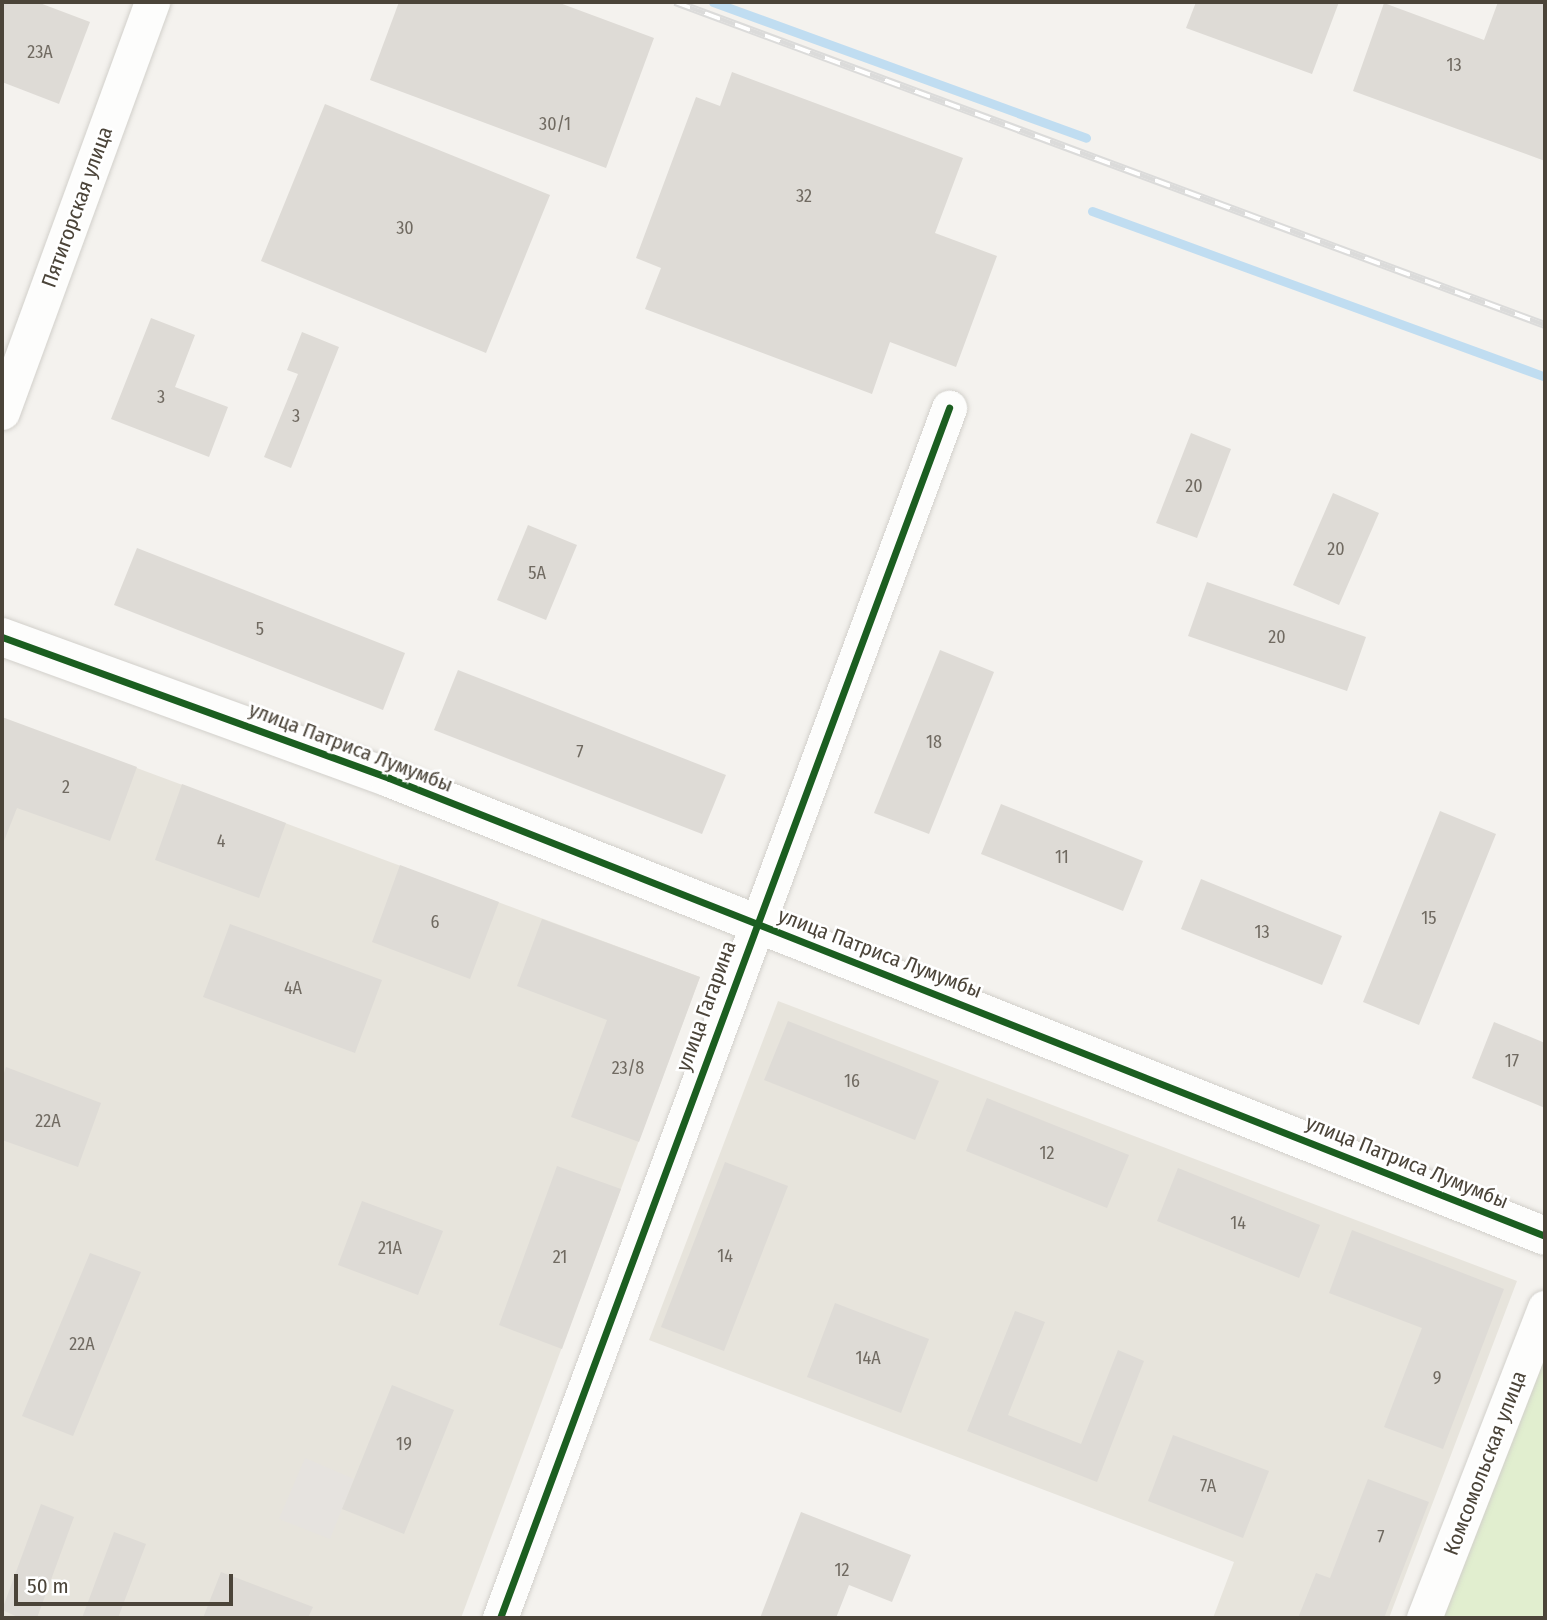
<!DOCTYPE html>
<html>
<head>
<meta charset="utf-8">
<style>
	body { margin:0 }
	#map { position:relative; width:1547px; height:1620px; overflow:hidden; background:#f4f2ee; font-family:"Fira Sans Condensed",sans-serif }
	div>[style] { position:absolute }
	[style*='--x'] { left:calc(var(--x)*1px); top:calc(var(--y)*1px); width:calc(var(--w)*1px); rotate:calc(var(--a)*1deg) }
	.residential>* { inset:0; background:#e7e4dc }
	.green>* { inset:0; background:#e1eecf }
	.parking>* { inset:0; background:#e6e3df }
	.stream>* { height:9px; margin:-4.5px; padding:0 4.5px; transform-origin:4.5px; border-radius:4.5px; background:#c0ddf1 }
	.building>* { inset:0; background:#dedbd6 }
	.roads { filter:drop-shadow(0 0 2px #d2d0cb) drop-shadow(0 0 2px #d2d0cb) }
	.minor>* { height:35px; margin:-17.5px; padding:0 17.5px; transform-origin:17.5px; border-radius:17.5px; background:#fdfdfc }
	.tertiary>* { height:38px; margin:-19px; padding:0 19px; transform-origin:19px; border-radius:19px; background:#fdfdfc }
	.rail>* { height:8px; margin-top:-4px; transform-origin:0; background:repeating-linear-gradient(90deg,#fff 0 16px,#dbdbda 0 32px); box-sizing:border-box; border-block:2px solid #dbdbda }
	.cycleway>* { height:7px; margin:-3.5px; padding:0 3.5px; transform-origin:3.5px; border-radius:3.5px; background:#1b5e20 }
	span { translate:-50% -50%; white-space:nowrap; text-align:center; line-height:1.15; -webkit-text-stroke:5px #fff; paint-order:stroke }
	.number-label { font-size:18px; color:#706a61 }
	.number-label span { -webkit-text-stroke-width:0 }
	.street-label { font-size:21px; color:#4b4439 }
	.frame { position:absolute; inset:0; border:4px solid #4b4439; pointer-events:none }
	.scale { position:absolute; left:14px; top:1574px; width:219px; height:32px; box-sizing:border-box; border:4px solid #4b4439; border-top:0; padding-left:9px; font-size:21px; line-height:24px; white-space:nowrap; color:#4b4439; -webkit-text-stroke:5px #fff; paint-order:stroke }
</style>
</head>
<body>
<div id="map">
	<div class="residential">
		<div style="clip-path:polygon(2px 718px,700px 977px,461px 1618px,2px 1618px)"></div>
		<div style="clip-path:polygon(778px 1001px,1517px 1281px,1389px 1618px,1213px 1618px,1234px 1562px,649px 1340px)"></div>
	</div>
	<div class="green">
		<div style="clip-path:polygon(1545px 1348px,1545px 1618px,1441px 1618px)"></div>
	</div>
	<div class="parking">
		<div style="clip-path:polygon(305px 1458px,354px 1479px,330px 1539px,279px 1519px)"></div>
	</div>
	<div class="stream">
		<div style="--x:713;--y:2;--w:397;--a:20"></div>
		<div style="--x:1092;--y:211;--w:482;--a:20.1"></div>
	</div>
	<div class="building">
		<div style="clip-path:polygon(2px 2px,37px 2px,90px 22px,59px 104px,2px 82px)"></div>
		<div style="clip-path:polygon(399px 2px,557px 2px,654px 38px,606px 168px,370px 80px)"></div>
		<div style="clip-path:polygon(1196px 2px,1339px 2px,1312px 74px,1186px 28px)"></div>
		<div style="clip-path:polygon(1498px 2px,1545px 2px,1545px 161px,1353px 91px,1384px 3px,1484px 40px)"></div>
		<div style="clip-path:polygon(732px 72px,963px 158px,935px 233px,997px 256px,956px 367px,890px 342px,872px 394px,645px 309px,661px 268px,636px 258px,696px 97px,720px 106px)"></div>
		<div style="clip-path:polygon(325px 104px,550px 195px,486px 353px,261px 261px)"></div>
		<div style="clip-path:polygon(151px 318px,195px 335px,175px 387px,228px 407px,209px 457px,111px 419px)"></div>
		<div style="clip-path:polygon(302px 332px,339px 347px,291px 468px,264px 457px,298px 374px,287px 370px)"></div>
		<div style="clip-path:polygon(1191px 433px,1231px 449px,1197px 538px,1156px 523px)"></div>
		<div style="clip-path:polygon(1333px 493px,1379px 513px,1339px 605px,1293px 585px)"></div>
		<div style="clip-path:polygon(528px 525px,577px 545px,546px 620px,497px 600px)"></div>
		<div style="clip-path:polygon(137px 548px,405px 653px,383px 710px,114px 605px)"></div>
		<div style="clip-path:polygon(1207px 582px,1366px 637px,1347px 691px,1188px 636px)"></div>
		<div style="clip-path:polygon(940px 650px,994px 672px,929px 834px,874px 813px)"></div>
		<div style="clip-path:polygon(458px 670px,726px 775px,702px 834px,434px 730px)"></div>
		<div style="clip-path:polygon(2px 717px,137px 767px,110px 841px,17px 808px,2px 846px)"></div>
		<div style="clip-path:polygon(182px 784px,286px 823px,259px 898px,155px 860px)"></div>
		<div style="clip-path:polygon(1001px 804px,1143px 861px,1123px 911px,981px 854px)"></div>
		<div style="clip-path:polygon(1440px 811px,1496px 834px,1419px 1025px,1363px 1002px)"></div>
		<div style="clip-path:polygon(400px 865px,499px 902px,470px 979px,372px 942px)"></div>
		<div style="clip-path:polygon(1201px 879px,1342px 936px,1322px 985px,1181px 929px)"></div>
		<div style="clip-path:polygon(542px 919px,700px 977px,639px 1142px,571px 1117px,607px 1020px,517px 986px)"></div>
		<div style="clip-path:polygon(230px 924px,382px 980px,355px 1053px,203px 997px)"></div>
		<div style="clip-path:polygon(788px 1021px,939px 1081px,915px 1140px,764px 1080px)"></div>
		<div style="clip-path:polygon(1494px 1022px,1545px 1043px,1545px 1108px,1472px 1078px)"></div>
		<div style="clip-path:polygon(6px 1067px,101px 1103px,78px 1167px,2px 1140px,2px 1079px)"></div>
		<div style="clip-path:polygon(987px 1098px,1129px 1155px,1107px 1208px,966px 1151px)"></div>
		<div style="clip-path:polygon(725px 1162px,788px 1186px,724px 1351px,661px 1327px)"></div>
		<div style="clip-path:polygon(557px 1166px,621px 1189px,562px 1349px,499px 1325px)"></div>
		<div style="clip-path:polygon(1178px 1168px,1320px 1225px,1299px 1278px,1157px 1221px)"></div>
		<div style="clip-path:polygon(362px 1201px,443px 1231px,418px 1295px,338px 1265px)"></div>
		<div style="clip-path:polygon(1352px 1230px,1504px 1289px,1443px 1449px,1384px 1427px,1422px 1328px,1329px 1293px)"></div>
		<div style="clip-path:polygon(90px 1253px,141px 1272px,73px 1436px,22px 1416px)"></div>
		<div style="clip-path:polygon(835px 1303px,929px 1339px,901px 1413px,807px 1377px)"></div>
		<div style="clip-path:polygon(1015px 1311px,1045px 1322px,1008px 1415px,1081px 1444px,1118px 1350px,1144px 1361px,1097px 1482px,967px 1431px)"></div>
		<div style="clip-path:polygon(392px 1385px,454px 1410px,404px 1534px,342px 1509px)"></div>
		<div style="clip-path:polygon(1173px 1435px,1269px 1471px,1243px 1538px,1148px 1501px)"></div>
		<div style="clip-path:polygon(1368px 1479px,1429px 1502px,1384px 1618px,1298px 1618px,1316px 1573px,1330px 1578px)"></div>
		<div style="clip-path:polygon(41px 1504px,74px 1517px,37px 1618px,20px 1618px,2px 1610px)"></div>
		<div style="clip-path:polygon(801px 1512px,911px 1555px,892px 1602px,849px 1585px,836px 1618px,760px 1618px)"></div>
		<div style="clip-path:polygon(114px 1532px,146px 1544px,118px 1618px,82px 1618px)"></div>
		<div style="clip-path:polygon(221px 1572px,313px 1607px,308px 1618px,203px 1618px)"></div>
	</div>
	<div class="roads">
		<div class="minor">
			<div style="--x:2;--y:412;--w:437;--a:-69.9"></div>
			<div style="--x:500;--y:1618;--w:1291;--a:-69.64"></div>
			<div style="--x:1424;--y:1618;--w:333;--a:-68.7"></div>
		</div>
		<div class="tertiary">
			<div style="--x:2;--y:637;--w:412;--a:20"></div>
			<div style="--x:389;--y:778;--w:1243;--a:21.61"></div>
		</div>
	</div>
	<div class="rail">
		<div style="--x:675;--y:2;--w:928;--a:20.37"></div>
	</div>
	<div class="cycleway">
		<div style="--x:2;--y:637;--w:412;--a:20"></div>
		<div style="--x:389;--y:778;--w:1243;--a:21.61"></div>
		<div style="--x:500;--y:1618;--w:1291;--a:-69.64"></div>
	</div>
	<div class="number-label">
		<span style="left:40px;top:52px">23А</span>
		<span style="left:1454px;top:65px">13</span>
		<span style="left:555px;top:124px">30/1</span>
		<span style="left:804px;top:196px">32</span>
		<span style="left:405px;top:228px">30</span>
		<span style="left:161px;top:397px">3</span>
		<span style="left:296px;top:416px">3</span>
		<span style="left:1194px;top:486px">20</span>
		<span style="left:1336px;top:549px">20</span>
		<span style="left:537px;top:573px">5А</span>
		<span style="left:260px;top:629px">5</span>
		<span style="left:1277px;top:637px">20</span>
		<span style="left:934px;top:742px">18</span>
		<span style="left:580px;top:752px">7</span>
		<span style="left:66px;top:787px">2</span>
		<span style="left:221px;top:841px">4</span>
		<span style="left:1062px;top:857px">11</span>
		<span style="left:1429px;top:918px">15</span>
		<span style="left:435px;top:922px">6</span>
		<span style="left:1262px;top:932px">13</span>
		<span style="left:293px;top:988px">4А</span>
		<span style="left:1512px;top:1061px">17</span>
		<span style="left:628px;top:1068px">23/8</span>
		<span style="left:852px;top:1081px">16</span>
		<span style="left:48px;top:1121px">22А</span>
		<span style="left:1047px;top:1153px">12</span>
		<span style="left:1238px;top:1223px">14</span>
		<span style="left:390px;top:1248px">21А</span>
		<span style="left:725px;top:1256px">14</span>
		<span style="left:560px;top:1257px">21</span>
		<span style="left:82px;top:1344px">22А</span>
		<span style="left:868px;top:1358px">14А</span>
		<span style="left:1437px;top:1378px">9</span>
		<span style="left:404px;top:1444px">19</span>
		<span style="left:1208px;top:1486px">7А</span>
		<span style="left:1381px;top:1537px">7</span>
		<span style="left:842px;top:1570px">12</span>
	</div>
	<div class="street-label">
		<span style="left:77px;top:207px;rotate:-70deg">Пятигорская улица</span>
		<span style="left:351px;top:747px;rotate:21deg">улица Патриса Лумумбы</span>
		<span style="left:880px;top:953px;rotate:21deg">улица Патриса Лумумбы</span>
		<span style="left:706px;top:1006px;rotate:-70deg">улица Гагарина</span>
		<span style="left:1407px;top:1162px;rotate:22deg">улица Патриса Лумумбы</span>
		<span style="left:1485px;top:1463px;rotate:-69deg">Комсомольская улица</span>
	</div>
	<div class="frame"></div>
	<div class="scale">50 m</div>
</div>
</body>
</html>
